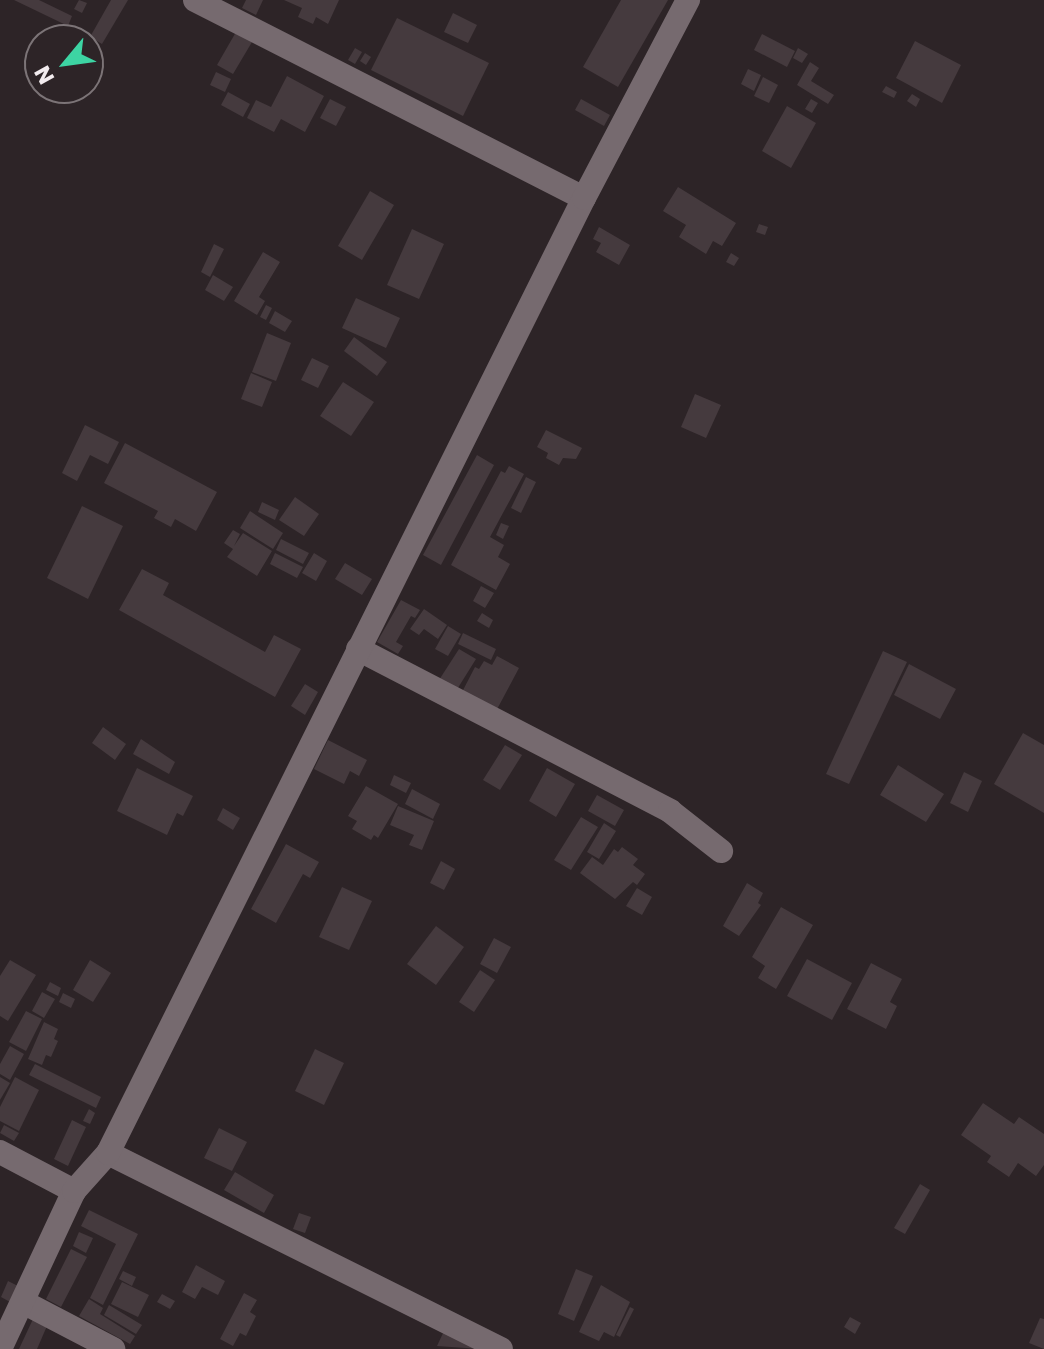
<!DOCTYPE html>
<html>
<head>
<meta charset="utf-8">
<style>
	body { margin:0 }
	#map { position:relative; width:1044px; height:1349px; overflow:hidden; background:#2d2427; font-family:Poppins,sans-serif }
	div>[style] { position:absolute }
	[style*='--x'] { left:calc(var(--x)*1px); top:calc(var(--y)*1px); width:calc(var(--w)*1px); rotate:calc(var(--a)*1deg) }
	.building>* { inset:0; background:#453a3e }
	.minor>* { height:24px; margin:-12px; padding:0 12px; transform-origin:12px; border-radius:12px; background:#766a6f }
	span { translate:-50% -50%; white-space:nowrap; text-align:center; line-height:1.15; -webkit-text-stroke:6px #2d2427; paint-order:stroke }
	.north { position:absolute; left:24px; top:24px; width:80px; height:80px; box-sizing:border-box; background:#2d2427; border:2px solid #7c7477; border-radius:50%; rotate:241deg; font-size:22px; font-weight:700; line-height:32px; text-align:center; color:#f3ecef }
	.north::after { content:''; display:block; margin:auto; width:28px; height:36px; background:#3dd4a3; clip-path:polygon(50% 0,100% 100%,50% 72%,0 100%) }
</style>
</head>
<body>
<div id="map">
	<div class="building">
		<div style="clip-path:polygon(14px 0,39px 0,72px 16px,68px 26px)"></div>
		<div style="clip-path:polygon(79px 0,87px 3px,82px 13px,74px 9px)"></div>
		<div style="clip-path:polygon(111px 0,128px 0,102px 44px,90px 37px)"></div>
		<div style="clip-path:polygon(246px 0,263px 0,256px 15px,242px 8px)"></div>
		<div style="clip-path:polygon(284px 0,339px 0,328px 24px,316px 17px,313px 24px,298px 17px,302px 8px)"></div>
		<div style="clip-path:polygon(621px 0,668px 0,618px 87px,583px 67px)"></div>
		<div style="clip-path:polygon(453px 13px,477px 25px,468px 43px,444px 32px)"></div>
		<div style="clip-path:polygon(397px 18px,489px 63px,463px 116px,371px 70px)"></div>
		<div style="clip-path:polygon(236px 32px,252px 42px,233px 74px,217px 65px)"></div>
		<div style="clip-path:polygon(762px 34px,795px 51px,787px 67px,754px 50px)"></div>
		<div style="clip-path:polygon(915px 41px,961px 65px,942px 103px,896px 78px)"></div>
		<div style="clip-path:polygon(355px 48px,362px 52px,355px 64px,348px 60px)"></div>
		<div style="clip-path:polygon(798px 48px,808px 54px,802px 63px,793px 58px)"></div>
		<div style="clip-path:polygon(365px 53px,371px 57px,366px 65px,360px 61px)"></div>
		<div style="clip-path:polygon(810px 62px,819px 68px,811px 81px,834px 95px,828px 104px,797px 85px)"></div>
		<div style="clip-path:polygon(748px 69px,761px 75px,754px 91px,741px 84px)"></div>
		<div style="clip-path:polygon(216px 72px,231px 79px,225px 92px,210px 85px)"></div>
		<div style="clip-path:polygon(287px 76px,324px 96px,305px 132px,281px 119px,274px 132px,247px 118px,256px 100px,271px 107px)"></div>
		<div style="clip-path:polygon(763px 77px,778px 85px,769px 103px,754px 96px)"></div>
		<div style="clip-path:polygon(886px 86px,897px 92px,894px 98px,882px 92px)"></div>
		<div style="clip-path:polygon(228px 92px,250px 104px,243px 117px,221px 105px)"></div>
		<div style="clip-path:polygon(912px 94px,920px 99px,916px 107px,907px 101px)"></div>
		<div style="clip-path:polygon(330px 99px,346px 107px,336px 126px,320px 118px)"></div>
		<div style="clip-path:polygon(581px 99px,610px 115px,604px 126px,575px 110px)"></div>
		<div style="clip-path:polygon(811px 99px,818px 103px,812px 113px,805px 109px)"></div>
		<div style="clip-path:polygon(787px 106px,816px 123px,791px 168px,762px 151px)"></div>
		<div style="clip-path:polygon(678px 187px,736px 223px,722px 246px,713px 241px,706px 254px,679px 237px,686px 225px,663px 211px)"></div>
		<div style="clip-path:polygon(370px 191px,394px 205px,362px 260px,338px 246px)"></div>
		<div style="clip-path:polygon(759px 224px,768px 227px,765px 235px,756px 232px)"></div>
		<div style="clip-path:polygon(599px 227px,630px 245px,619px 265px,596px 252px,601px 243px,593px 239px)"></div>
		<div style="clip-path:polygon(412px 229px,444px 244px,419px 299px,387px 285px)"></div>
		<div style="clip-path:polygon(214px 244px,224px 249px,210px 277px,201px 272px)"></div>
		<div style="clip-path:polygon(263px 252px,280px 262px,259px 297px,265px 301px,257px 315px,234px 301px)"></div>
		<div style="clip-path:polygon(731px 253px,739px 258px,734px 266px,726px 262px)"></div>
		<div style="clip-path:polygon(213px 275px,233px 287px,224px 301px,205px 290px)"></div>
		<div style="clip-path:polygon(356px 298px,400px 318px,386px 348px,342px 328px)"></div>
		<div style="clip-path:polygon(266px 305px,272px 308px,266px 320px,260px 317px)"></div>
		<div style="clip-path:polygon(275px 311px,292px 321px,285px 332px,269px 323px)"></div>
		<div style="clip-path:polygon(267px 333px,291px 343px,276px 381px,252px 372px)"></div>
		<div style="clip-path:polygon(354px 337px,387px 362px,377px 376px,344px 351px)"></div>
		<div style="clip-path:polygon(312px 358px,329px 366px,318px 388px,301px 380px)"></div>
		<div style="clip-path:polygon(251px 373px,272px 382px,262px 407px,241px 399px)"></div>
		<div style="clip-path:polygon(343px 382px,374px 402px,351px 436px,320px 416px)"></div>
		<div style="clip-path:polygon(695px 394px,721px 405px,706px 438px,681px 427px)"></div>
		<div style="clip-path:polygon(85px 425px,119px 442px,108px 464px,90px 455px,77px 481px,62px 473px)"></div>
		<div style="clip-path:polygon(546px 430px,582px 448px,576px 459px,563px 458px,559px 465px,546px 458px,548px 453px,537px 447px)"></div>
		<div style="clip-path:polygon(125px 443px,217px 492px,196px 531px,175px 519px,171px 527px,154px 518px,158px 511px,104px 483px)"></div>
		<div style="clip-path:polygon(477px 455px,494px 465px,441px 565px,423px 555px)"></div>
		<div style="clip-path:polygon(509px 466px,524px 474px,490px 537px,504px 545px,498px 557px,510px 564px,496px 590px,451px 565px,501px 471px,505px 473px)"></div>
		<div style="clip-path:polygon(526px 477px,536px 482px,521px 513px,511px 508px)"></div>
		<div style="clip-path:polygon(295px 497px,319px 514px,304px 536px,279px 520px)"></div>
		<div style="clip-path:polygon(262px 502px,279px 510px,275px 520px,258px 512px)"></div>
		<div style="clip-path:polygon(82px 506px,123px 526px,88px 599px,47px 578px)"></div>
		<div style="clip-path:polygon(250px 511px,283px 533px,273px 549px,240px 528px)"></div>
		<div style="clip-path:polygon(501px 523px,509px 526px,503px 539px,496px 535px)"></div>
		<div style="clip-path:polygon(233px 530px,240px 534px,234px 546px,243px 533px,272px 551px,257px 576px,227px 557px,233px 549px,224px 543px)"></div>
		<div style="clip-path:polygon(281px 539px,309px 553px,303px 564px,276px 550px)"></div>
		<div style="clip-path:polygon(275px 553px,303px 567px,297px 578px,270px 564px)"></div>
		<div style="clip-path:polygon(314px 553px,327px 561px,316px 581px,302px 573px)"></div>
		<div style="clip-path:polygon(345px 563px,372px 579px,362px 595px,335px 579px)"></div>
		<div style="clip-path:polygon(142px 569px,169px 583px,163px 595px,265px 652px,274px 635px,301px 649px,275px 697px,119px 610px)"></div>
		<div style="clip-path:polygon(481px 586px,494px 593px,485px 608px,473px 601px)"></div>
		<div style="clip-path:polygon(401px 600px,420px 610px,415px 618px,411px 616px,396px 642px,403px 646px,398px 654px,377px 642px)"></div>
		<div style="clip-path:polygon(424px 609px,447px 625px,438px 639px,424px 629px,419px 635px,410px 629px)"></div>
		<div style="clip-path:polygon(482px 613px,493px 620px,489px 628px,477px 621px)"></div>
		<div style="clip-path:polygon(448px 626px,461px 634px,448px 656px,435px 649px)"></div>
		<div style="clip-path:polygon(463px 633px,496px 649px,491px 660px,458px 644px)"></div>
		<div style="clip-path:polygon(459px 649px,476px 659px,456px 691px,439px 680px)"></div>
		<div style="clip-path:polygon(883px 651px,907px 662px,849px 784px,826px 774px)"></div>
		<div style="clip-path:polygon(497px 656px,519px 668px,495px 713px,461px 694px,475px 667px,479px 669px,484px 661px,492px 665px)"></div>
		<div style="clip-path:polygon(909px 664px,956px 689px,940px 719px,894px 695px)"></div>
		<div style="clip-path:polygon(305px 684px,318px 692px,305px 715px,291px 706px)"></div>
		<div style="clip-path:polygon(103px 727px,126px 744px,115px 760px,92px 743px)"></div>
		<div style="clip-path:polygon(1023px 733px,1044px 745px,1044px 813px,994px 784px)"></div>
		<div style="clip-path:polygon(141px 739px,175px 762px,169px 774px,133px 754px)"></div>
		<div style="clip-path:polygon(328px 740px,367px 760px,359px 776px,350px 771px,344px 784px,314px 769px)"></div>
		<div style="clip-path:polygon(505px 745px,522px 755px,500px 790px,483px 780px)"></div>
		<div style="clip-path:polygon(898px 765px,944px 794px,926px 822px,880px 795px)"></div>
		<div style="clip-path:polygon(137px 768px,193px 796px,183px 816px,177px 813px,167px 835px,117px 811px)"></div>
		<div style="clip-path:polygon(547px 768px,575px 784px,556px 817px,529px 801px)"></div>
		<div style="clip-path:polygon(964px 772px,982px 781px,968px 812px,950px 803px)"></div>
		<div style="clip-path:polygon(394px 775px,411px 783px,406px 793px,390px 785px)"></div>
		<div style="clip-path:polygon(366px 786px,398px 804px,378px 838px,374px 835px,371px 840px,352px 829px,357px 821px,348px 816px)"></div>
		<div style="clip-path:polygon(412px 789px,440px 804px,433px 819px,405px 804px)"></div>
		<div style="clip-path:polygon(597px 795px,624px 810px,615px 826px,588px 811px)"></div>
		<div style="clip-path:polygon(398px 806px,434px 821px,422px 850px,409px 845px,414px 835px,390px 825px)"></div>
		<div style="clip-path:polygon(223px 808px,240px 818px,233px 830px,217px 820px)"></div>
		<div style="clip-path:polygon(581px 817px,598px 827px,571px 870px,554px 860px)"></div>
		<div style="clip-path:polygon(604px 823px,616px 831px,599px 859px,587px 852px)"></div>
		<div style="clip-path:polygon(286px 844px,319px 862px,310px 878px,303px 874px,276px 923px,251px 909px)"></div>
		<div style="clip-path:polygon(622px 847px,638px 859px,633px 865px,645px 874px,637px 885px,633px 882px,615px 899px,580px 873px,592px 857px,603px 865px,614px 849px,618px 852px)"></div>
		<div style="clip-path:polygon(441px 861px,455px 869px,444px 890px,430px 883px)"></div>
		<div style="clip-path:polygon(747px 883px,763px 893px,758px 903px,761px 905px,739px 936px,723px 926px)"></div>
		<div style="clip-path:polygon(342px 887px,372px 901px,349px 950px,319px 937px)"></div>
		<div style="clip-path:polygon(637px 888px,652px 897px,642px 915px,626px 906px)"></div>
		<div style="clip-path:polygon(781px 907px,813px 925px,776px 989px,758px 978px,765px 966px,752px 957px)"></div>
		<div style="clip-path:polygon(436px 926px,464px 947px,436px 985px,407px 964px)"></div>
		<div style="clip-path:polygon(494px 938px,511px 947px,497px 973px,480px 964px)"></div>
		<div style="clip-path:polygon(807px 959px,852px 983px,832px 1020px,787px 996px)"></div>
		<div style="clip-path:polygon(10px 960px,36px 975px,8px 1021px,0 1016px,0 976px)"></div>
		<div style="clip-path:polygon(90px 960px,111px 973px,93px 1002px,73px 990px)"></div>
		<div style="clip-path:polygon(871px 963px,902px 979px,890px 1002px,897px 1006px,886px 1029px,847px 1009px)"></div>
		<div style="clip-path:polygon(480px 970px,495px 980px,474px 1012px,459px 1002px)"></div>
		<div style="clip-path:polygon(50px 982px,61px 988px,58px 996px,46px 990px)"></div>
		<div style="clip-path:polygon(42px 992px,55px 999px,44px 1018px,32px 1011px)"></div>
		<div style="clip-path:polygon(63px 993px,75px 999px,71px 1008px,59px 1002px)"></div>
		<div style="clip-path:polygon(26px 1011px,42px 1019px,26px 1051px,9px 1042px)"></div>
		<div style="clip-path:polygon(44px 1022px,58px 1029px,54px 1039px,58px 1041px,51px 1057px,46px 1055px,42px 1065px,28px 1059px)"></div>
		<div style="clip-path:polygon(10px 1046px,24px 1054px,10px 1080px,0 1074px,0 1064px)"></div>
		<div style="clip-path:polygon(315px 1049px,344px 1063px,324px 1105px,295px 1091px)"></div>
		<div style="clip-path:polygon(35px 1064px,101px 1097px,96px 1108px,29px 1075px)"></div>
		<div style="clip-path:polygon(0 1077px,10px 1083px,0 1100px)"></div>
		<div style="clip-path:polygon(15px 1077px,39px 1090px,19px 1131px,0 1121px,0 1107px)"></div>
		<div style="clip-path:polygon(983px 1103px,1014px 1124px,1019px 1117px,1044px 1134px,1044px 1165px,1036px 1176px,1018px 1163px,1009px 1177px,987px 1162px,991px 1156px,961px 1135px)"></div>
		<div style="clip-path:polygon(89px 1109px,95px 1113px,90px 1124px,83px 1121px)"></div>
		<div style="clip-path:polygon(72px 1120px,86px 1127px,68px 1166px,54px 1159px)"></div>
		<div style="clip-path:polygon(4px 1125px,19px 1133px,14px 1141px,0 1133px)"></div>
		<div style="clip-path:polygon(219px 1128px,247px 1142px,232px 1171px,204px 1158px)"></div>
		<div style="clip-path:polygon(235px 1172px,274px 1195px,264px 1213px,224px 1190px)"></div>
		<div style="clip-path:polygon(920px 1184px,930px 1190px,905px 1234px,894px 1228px)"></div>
		<div style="clip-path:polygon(89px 1210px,138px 1234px,103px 1305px,90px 1298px,116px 1244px,81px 1226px)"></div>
		<div style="clip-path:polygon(299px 1213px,311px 1217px,305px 1233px,293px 1229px)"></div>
		<div style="clip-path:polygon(79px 1232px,93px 1238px,86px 1253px,73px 1246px)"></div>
		<div style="clip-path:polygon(71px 1249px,87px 1257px,61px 1307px,46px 1299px)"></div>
		<div style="clip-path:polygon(196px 1265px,225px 1281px,218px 1295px,202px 1287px,195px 1299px,182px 1292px)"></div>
		<div style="clip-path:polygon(576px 1269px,593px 1276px,574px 1321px,558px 1314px)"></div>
		<div style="clip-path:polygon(123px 1271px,136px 1277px,132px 1286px,119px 1279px)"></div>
		<div style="clip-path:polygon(8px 1281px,18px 1286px,10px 1302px,1px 1297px)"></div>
		<div style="clip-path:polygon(122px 1282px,149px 1295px,138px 1317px,111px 1304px)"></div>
		<div style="clip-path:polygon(601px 1285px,630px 1302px,614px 1337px,604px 1332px,599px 1341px,579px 1332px)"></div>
		<div style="clip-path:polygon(244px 1293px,257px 1300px,250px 1312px,256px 1316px,246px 1336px,240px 1333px,233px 1346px,220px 1339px)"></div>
		<div style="clip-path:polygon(162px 1294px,175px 1301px,170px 1309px,157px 1302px)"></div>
		<div style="clip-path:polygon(89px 1299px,103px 1308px,100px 1314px,135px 1336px,130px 1344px,79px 1316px)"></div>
		<div style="clip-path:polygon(109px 1305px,142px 1325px,136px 1334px,104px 1315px)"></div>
		<div style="clip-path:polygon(630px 1307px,634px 1309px,620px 1337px,616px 1335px)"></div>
		<div style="clip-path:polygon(850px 1317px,861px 1323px,855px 1334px,844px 1327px)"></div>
		<div style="clip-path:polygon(1040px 1318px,1044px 1319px,1044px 1349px,1029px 1343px)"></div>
		<div style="clip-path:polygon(33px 1319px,47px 1326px,37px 1349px,19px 1349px)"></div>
		<div style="clip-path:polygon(444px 1331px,480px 1349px,437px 1346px)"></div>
	</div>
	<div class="minor">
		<div style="--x:195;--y:0;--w:436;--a:27"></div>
		<div style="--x:358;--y:649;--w:352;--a:27.4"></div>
		<div style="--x:670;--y:811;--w:65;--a:38.1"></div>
		<div style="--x:0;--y:1152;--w:84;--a:27.8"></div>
		<div style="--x:108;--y:1153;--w:439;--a:26.5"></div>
		<div style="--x:23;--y:1302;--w:102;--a:27.6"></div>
		<div style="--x:0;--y:1349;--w:174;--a:-64.9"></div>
		<div style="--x:74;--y:1191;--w:51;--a:-48.2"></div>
		<div style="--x:108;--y:1153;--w:1067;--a:-63.51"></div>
		<div style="--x:584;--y:198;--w:224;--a:-62.3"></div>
	</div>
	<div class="north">N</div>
</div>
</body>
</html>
